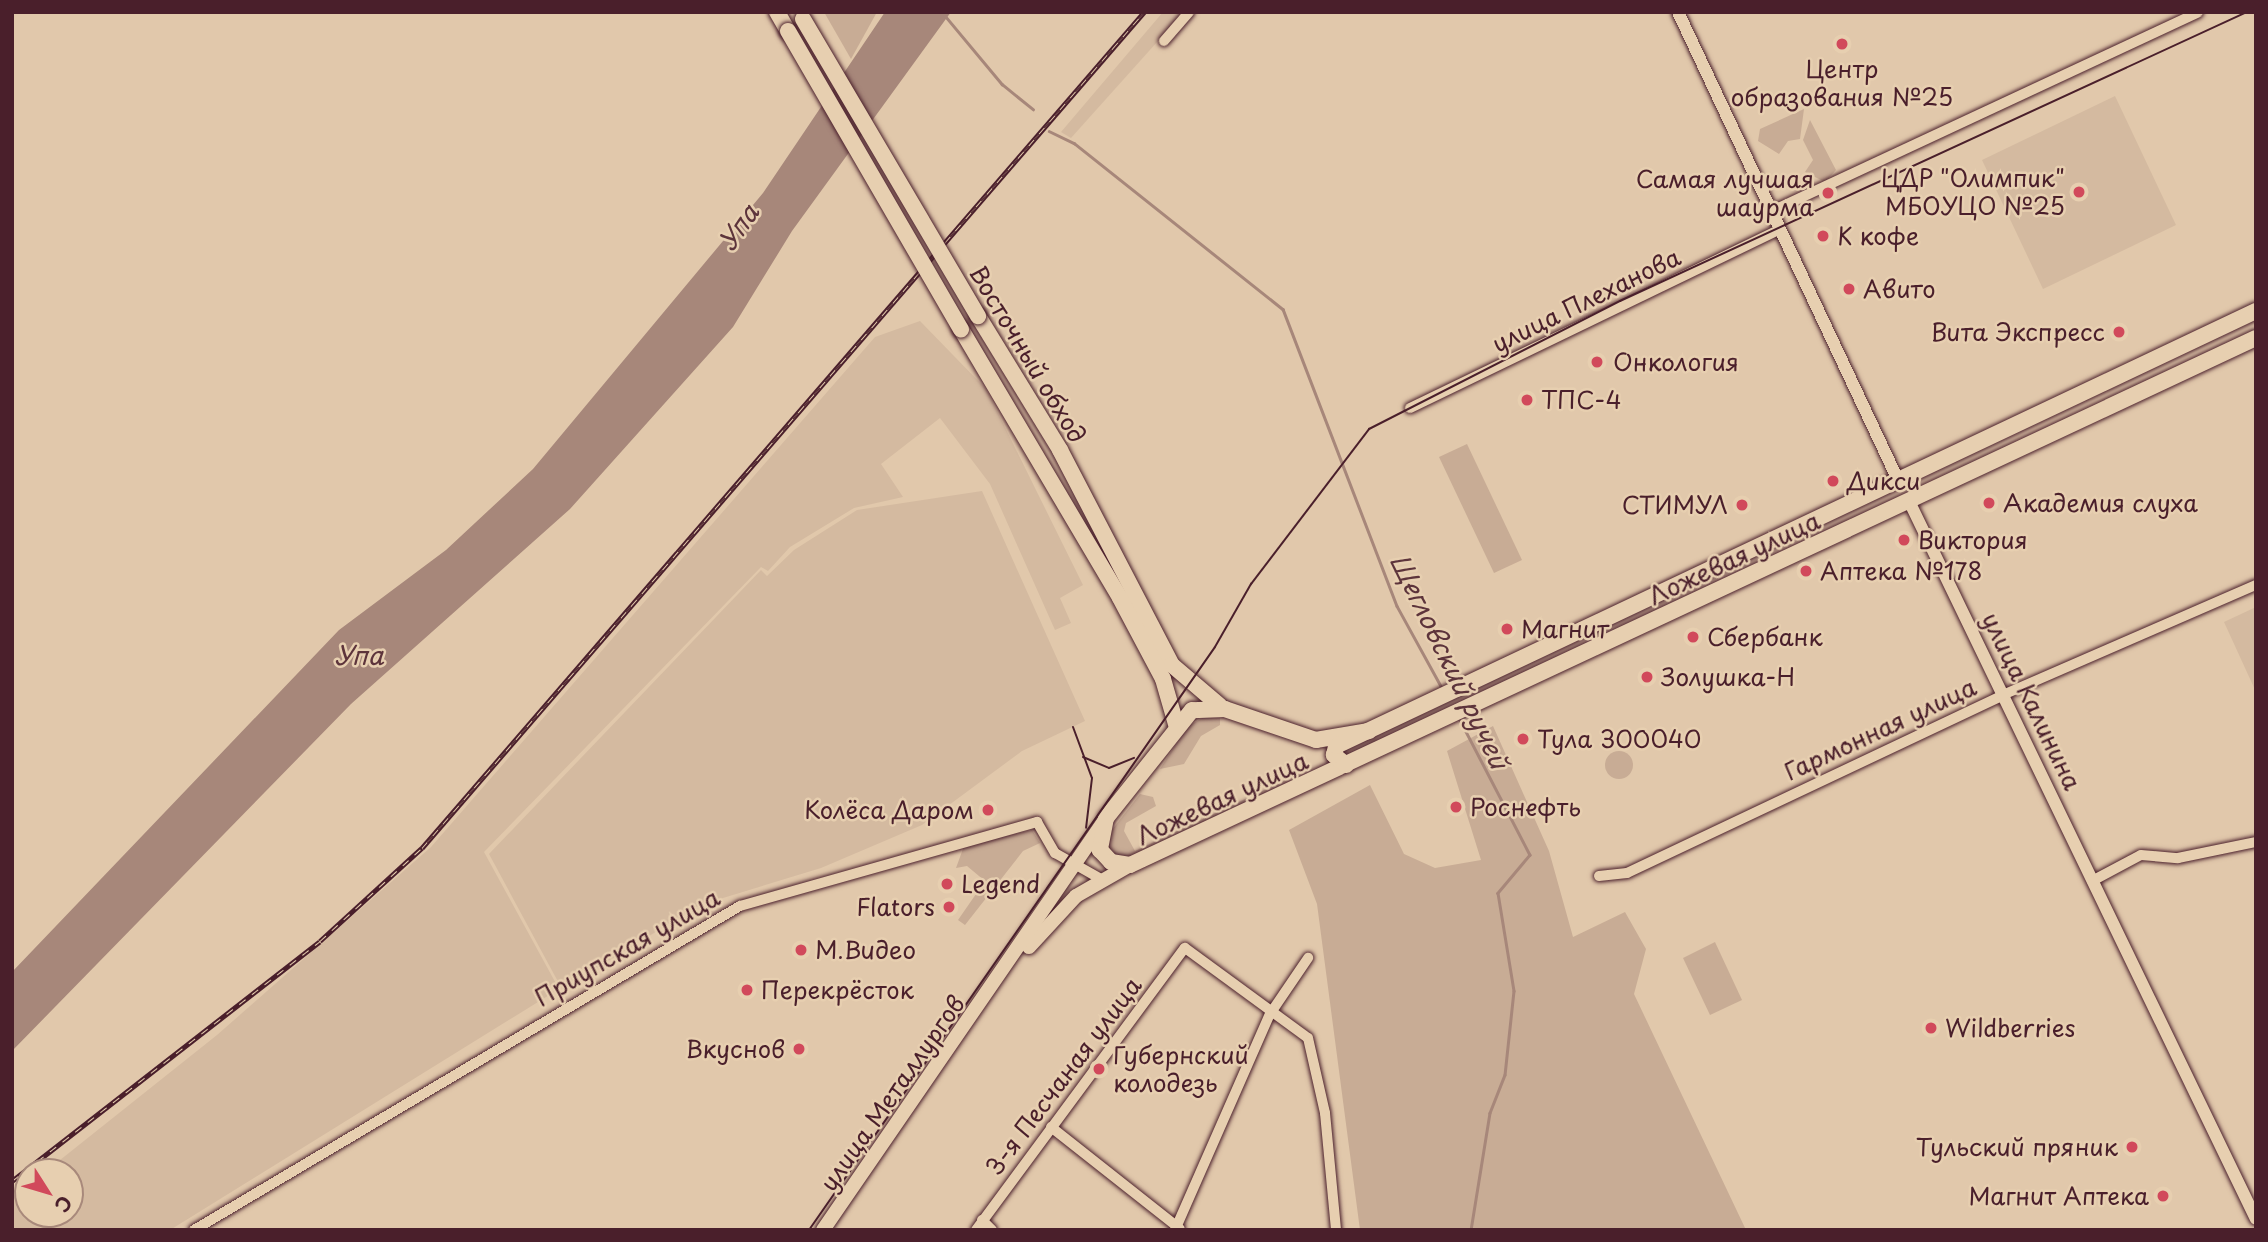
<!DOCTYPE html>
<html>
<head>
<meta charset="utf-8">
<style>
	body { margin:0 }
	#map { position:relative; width:2268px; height:1242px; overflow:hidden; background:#e1c8ab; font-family:"Playpen Sans",sans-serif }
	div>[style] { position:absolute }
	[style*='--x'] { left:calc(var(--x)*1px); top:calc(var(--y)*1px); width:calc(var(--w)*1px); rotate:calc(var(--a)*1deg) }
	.built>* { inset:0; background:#d4baa0 }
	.green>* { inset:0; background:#c8ac95 }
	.round { border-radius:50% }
	.water>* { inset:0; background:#a7877a }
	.stream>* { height:2.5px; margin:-1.25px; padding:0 1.25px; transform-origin:1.25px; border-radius:1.25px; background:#a7877a }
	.roads { filter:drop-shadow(0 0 2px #4a1f2b) drop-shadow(0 0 2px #4a1f2b) }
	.minor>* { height:10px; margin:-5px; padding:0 5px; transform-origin:5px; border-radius:5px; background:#e7cfb0 }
	.tertiary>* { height:12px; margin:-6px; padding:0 6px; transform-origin:6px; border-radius:6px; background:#e7cfb0 }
	.secondary>* { height:14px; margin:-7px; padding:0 7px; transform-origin:7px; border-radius:7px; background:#e7cfb0 }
	.primary>* { height:16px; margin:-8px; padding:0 8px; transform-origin:8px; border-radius:8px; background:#e7cfb0 }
	.tram>* { height:2px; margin:-1px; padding:0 1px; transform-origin:1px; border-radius:1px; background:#4a1f2b }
	.rail>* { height:5px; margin-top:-2.5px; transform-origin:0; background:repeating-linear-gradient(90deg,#e7cfb0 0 8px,#4a1f2b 0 16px); box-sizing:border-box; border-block:2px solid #4a1f2b }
	.bridges { filter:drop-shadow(0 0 2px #4a1f2b) drop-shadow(0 0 2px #4a1f2b) }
	.primary-bridge>* { height:16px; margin:-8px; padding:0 8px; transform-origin:8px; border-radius:8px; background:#e7cfb0 }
	.dots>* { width:19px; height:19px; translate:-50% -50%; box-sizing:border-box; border:4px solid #e7cfb0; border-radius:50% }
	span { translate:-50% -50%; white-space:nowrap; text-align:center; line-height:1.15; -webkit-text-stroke:5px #e7cfb0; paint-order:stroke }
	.poi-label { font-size:24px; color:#4a1f2b }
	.right { translate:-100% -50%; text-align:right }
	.left { translate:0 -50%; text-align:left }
	.street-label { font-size:24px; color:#4a1f2b }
	.water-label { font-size:26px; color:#5d343b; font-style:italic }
	.frame { position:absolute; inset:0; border:14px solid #4a1f2b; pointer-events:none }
	.north { position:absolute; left:14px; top:1158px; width:70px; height:70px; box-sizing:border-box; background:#e7cfb0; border:2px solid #a8897b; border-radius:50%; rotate:127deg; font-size:19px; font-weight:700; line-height:28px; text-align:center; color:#4a1f2b }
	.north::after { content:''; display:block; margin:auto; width:24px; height:32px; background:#d1495b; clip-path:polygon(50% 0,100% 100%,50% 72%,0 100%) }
</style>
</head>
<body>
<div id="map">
	<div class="built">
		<div style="clip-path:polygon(1163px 12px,1184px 12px,1071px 138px,1061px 132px)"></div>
		<div style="clip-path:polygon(2115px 96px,2176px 225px,2043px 289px,1982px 160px)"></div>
		<div style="clip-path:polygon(920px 321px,986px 389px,1083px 585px,1060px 598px,1071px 623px,1055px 630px,990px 484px,940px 418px,881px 464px,903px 497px,854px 508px,790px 547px,768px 571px,761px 567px,484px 852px,559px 989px,170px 1230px,12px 1230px,12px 1197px,28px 1185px,28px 1214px,70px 1214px,70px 1172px,45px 1172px,217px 1035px,431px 847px,875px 337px)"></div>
		<div style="clip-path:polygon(982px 491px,1085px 721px,1022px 751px,922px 825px,821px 868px,700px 905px,562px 989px,489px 854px,761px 570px,767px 576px,794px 550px,857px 510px)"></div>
		<div style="clip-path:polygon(2256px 607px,2256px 692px,2224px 622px)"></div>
	</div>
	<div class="green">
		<div style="clip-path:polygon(824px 12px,877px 12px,851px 59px)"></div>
		<div style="clip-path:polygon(1804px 109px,1800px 139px,1788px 141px,1779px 154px,1758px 141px,1760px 129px)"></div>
		<div style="clip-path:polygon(1810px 120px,1836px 170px,1825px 182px,1805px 172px,1813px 160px,1803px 140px)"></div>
		<div style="clip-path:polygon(1467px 444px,1522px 560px,1494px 573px,1439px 457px)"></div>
		<div style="clip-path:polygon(1204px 717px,1220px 718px,1220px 725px,1201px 736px,1184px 764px,1160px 769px,1187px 727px)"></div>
		<div style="clip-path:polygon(1493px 726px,1549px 851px,1573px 937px,1625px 912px,1646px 949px,1634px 994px,1746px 1230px,1360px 1230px,1317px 904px,1289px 830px,1370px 785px,1404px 854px,1435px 868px,1481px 860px,1447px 751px)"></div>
		<div class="round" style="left:1605px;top:751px;width:28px;height:28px"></div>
		<div style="clip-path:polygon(1285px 780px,1292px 781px,1127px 861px,1108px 850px,1108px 835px,1140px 794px,1153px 797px,1156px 806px,1126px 823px,1124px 831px,1135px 851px)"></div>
		<div style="clip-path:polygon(1032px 830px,1040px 843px,1023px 851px,965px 925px,958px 920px,985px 881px,967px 866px,956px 868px,964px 846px)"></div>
		<div style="clip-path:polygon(1715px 942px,1742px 1000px,1710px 1015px,1683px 958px)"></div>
	</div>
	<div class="water">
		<div style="clip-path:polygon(885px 12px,951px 12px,792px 231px,733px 327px,570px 509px,351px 704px,12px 1051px,12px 972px,339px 630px,446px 550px,533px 469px,763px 193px)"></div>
	</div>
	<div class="stream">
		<div style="--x:942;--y:12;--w:94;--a:50.2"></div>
		<div style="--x:1002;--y:84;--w:40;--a:39"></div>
		<div style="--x:1049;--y:131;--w:28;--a:26"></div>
		<div style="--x:1074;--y:143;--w:267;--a:38.5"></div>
		<div style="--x:1283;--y:309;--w:318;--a:69"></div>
		<div style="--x:1397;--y:606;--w:94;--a:61.2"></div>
		<div style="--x:1459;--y:718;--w:154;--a:62.6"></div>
		<div style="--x:1530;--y:855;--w:50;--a:130.1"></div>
		<div style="--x:1498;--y:893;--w:99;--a:80.7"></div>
		<div style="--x:1514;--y:991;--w:84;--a:96.1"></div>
		<div style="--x:1505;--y:1075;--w:41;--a:111.5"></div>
		<div style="--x:1490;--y:1113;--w:119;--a:99.2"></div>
	</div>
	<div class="roads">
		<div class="minor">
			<div style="--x:1164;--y:41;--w:38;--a:-49"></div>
			<div style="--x:1770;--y:212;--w:472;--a:-25"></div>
			<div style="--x:1410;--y:408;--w:410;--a:-25.8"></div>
			<div style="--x:1599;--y:876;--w:28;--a:-6"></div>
			<div style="--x:1627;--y:873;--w:418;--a:-25.3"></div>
			<div style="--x:2005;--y:694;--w:274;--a:-23.5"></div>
			<div style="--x:2092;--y:881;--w:55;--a:-28"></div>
			<div style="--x:2141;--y:855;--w:37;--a:5"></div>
			<div style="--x:2178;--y:858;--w:80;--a:-11.6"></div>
			<div style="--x:1051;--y:1127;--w:164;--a:38.3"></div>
			<div style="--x:982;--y:1220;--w:14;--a:45"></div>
			<div style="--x:194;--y:1230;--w:635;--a:-30.69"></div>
			<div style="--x:740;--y:906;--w:309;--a:-15.8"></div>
			<div style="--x:1037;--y:822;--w:36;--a:60"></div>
			<div style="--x:1055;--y:853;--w:53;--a:29.5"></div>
			<div style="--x:976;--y:1230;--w:351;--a:-53.5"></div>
			<div style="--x:1185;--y:948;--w:152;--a:36.2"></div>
			<div style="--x:1308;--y:1038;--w:77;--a:77.2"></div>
			<div style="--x:1325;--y:1113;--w:118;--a:84.6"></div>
			<div style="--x:1175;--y:1230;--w:236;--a:-66.3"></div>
			<div style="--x:1270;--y:1014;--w:68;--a:-55.8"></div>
		</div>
		<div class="tertiary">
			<div style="--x:1678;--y:12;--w:519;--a:64.82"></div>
			<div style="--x:1909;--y:501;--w:797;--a:64.21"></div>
		</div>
		<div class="secondary">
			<div style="--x:1029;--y:947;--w:69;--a:-47.3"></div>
			<div style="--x:1076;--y:896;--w:62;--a:-29.9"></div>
			<div style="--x:823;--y:1230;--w:500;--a:-55.5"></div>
		</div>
		<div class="primary">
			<div style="--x:777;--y:12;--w:22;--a:60"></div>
			<div style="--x:978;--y:316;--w:157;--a:58.5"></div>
			<div style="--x:1060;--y:450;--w:242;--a:62.5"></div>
			<div style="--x:1172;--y:665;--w:63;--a:40.5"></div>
			<div style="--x:961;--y:329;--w:312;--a:59.4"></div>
			<div style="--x:1120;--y:598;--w:92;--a:62"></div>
			<div style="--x:1163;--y:679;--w:47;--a:73.9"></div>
			<div style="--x:1369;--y:731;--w:54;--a:170.4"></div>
			<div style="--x:1316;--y:740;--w:96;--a:-161.2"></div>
			<div style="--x:1225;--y:709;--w:33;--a:178"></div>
			<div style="--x:1192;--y:710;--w:138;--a:128.5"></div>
			<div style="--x:1106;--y:818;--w:33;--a:101"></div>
			<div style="--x:1100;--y:850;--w:16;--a:47"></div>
			<div style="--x:1111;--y:862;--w:19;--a:9"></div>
			<div style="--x:1130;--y:865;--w:1243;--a:-25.08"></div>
			<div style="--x:1346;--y:765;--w:16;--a:-140"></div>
			<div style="--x:1334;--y:755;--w:9;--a:-77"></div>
			<div style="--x:1336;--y:746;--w:1018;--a:-25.31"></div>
		</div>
	</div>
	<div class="tram">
		<div style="--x:1073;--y:727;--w:54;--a:69.6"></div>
		<div style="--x:1092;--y:778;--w:50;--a:96.8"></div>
		<div style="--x:1083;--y:757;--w:28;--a:23"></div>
		<div style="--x:1109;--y:768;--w:27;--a:-22"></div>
		<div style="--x:809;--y:1230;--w:710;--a:-55.15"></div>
		<div style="--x:1215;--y:647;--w:73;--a:-60.3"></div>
		<div style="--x:1251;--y:584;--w:195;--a:-52.7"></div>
		<div style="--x:1369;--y:429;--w:282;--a:-27"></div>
		<div style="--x:1620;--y:301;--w:690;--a:-24.75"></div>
	</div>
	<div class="rail">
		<div style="--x:12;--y:1181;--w:390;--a:-37.9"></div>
		<div style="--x:320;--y:941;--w:138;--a:-42.4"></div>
		<div style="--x:422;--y:848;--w:1105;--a:-49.18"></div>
	</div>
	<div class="bridges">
		<div class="primary-bridge">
			<div style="--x:803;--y:19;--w:345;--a:59.5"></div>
			<div style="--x:788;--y:31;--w:345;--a:59.9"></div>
		</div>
	</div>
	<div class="dots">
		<div style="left:1842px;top:44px;background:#d1495b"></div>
		<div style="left:2079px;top:192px;background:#d1495b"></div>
		<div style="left:1828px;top:193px;background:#d1495b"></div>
		<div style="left:1823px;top:236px;background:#d1495b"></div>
		<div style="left:1849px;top:289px;background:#d1495b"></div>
		<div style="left:2119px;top:332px;background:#d1495b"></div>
		<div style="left:1597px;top:362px;background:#d1495b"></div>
		<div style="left:1527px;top:400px;background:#d1495b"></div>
		<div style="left:1833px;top:481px;background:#d1495b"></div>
		<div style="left:1989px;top:503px;background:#d1495b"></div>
		<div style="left:1742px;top:505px;background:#d1495b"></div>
		<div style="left:1904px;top:540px;background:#d1495b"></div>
		<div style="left:1806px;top:571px;background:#d1495b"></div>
		<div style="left:1507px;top:629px;background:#d1495b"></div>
		<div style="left:1693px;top:637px;background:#d1495b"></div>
		<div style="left:1647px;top:677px;background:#d1495b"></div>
		<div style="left:1523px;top:739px;background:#d1495b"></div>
		<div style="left:1456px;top:807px;background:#d1495b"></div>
		<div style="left:988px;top:810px;background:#d1495b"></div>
		<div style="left:947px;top:884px;background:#d1495b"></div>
		<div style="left:949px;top:907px;background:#d1495b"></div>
		<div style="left:801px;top:950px;background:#d1495b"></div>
		<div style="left:747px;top:990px;background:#d1495b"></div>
		<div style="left:1931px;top:1028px;background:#d1495b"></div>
		<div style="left:799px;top:1049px;background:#d1495b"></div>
		<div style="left:1099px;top:1069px;background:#d1495b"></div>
		<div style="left:2132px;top:1147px;background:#d1495b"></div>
		<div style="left:2163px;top:1196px;background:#d1495b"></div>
	</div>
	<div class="poi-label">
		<span style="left:1842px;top:83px">Центр<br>образования №25</span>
		<span class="right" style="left:2065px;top:192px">ЦДР "Олимпик"<br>МБОУЦО №25</span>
		<span class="right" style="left:1814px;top:193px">Самая лучшая<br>шаурма</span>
		<span class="left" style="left:1837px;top:236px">К кофе</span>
		<span class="left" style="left:1863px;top:289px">Авито</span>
		<span class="right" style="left:2105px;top:332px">Вита Экспресс</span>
		<span class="left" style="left:1613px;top:362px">Онкология</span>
		<span class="left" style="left:1541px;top:400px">ТПС-4</span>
		<span class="left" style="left:1847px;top:481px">Дикси</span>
		<span class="left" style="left:2003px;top:503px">Академия слуха</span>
		<span class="right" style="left:1728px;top:505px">СТИМУЛ</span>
		<span class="left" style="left:1918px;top:540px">Виктория</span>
		<span class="left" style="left:1820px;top:571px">Аптека №178</span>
		<span class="left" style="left:1521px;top:629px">Магнит</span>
		<span class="left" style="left:1707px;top:637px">Сбербанк</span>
		<span class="left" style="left:1661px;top:677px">Золушка-Н</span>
		<span class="left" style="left:1537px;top:739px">Тула 300040</span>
		<span class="left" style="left:1470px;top:807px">Роснефть</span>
		<span class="right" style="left:974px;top:810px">Колёса Даром</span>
		<span class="left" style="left:961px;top:884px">Legend</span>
		<span class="right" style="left:935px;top:907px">Flators</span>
		<span class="left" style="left:815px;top:950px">М.Видео</span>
		<span class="left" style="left:761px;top:990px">Перекрёсток</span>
		<span class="left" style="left:1945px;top:1028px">Wildberries</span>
		<span class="right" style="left:785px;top:1049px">Вкуснов</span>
		<span class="left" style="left:1113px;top:1069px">Губернский<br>колодезь</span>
		<span class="right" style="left:2118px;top:1147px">Тульский пряник</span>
		<span class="right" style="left:2149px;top:1196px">Магнит Аптека</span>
	</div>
	<div class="street-label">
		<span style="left:1586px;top:300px;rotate:-26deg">улица Плеханова</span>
		<span style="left:1028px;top:354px;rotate:59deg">Восточный обход</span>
		<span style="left:1734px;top:558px;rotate:-25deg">Ложевая улица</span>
		<span style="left:2032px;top:701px;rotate:64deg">улица Калинина</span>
		<span style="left:1880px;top:729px;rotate:-25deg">Гармонная улица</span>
		<span style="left:1222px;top:798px;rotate:-25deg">Ложевая улица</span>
		<span style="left:627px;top:947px;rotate:-30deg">Приупская улица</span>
		<span style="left:1063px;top:1076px;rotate:-53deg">3-я Песчаная улица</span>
		<span style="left:892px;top:1093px;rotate:-55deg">улица Металлургов</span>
	</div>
	<div class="water-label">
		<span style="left:738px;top:227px;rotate:-55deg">Упа</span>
		<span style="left:359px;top:655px">Упа</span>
		<span style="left:1450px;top:661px;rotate:64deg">Щегловский ручей</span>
	</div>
	<div class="frame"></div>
	<div class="north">С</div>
</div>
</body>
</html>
